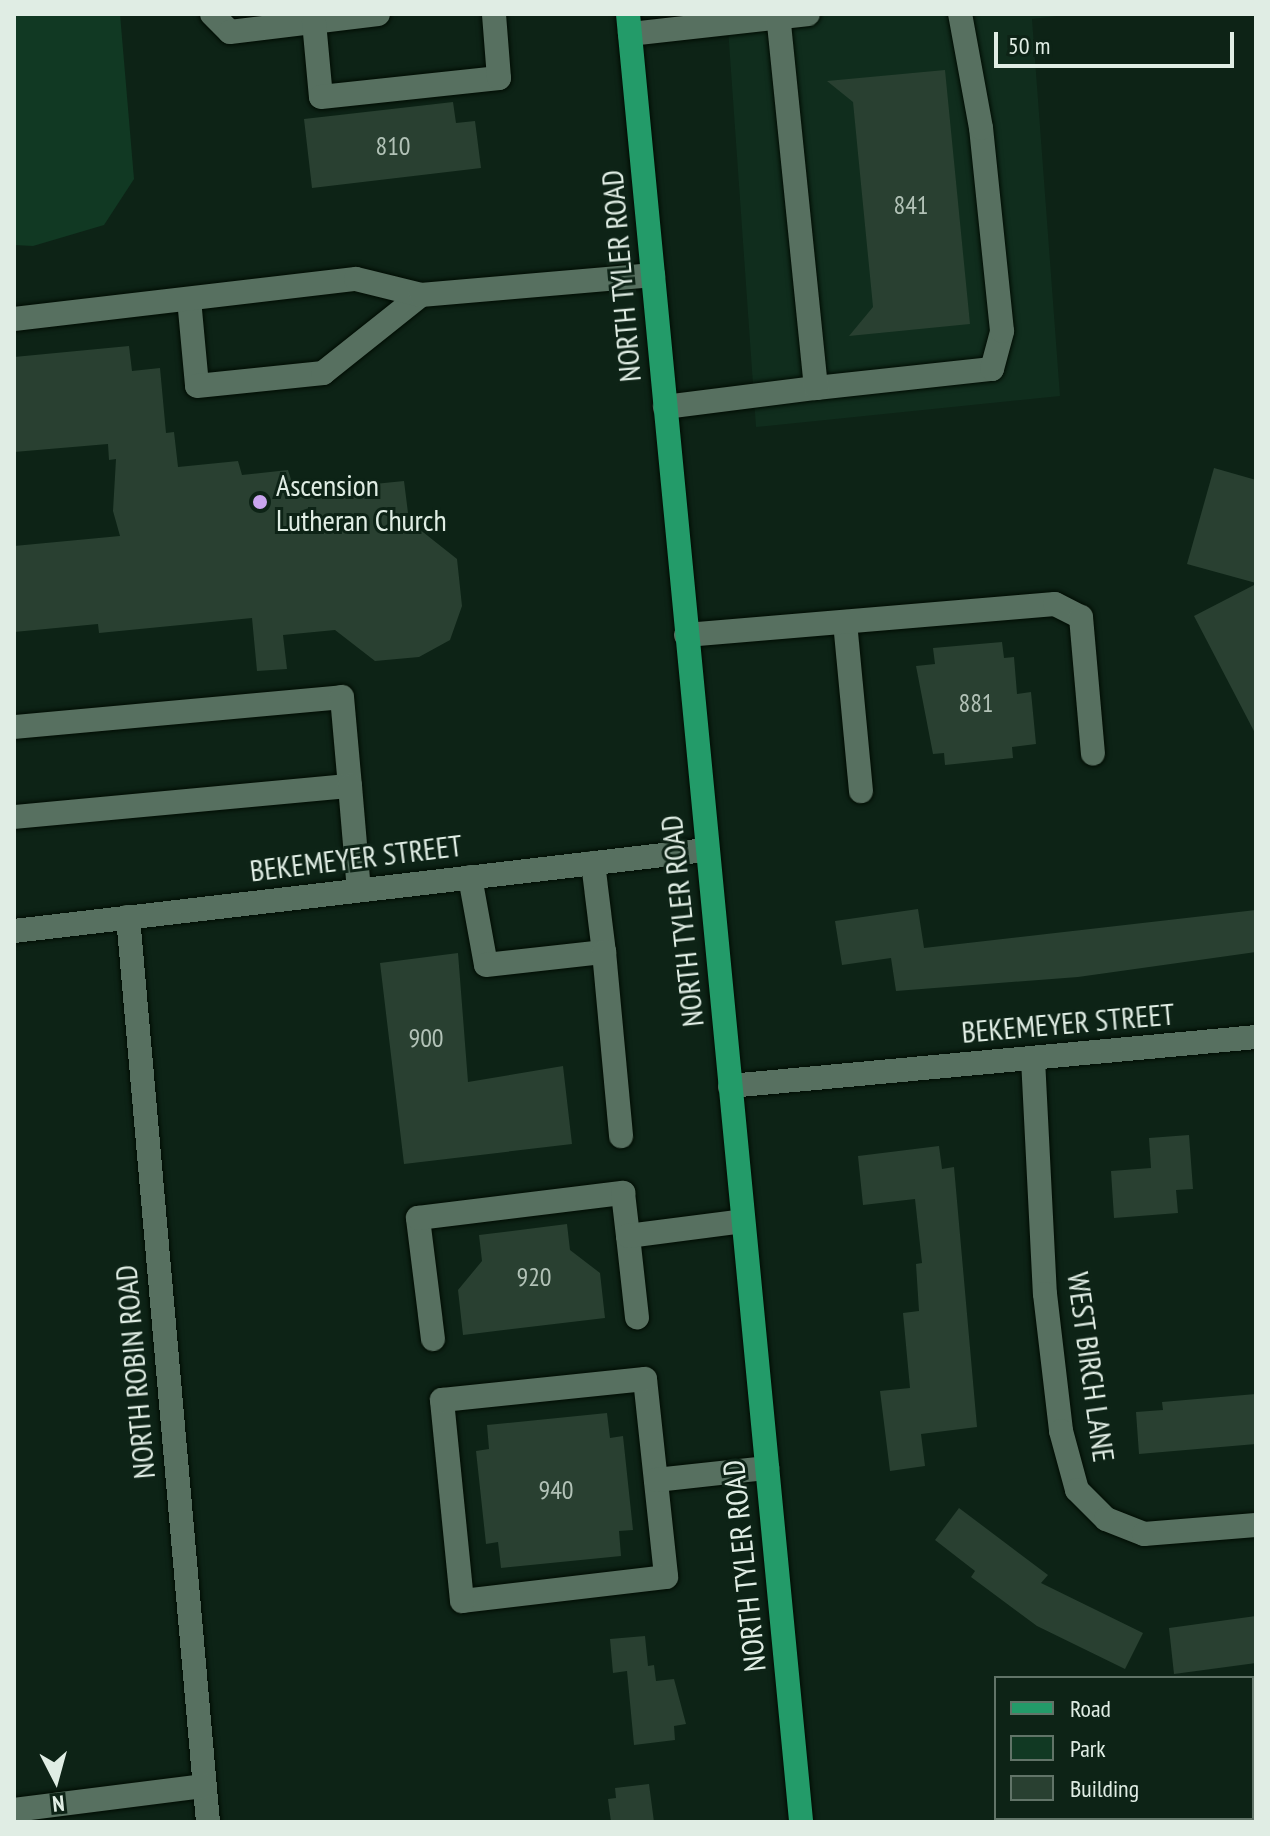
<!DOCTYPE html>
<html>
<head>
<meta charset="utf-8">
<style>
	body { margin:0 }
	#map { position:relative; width:1270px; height:1836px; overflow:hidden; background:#0d2316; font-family:"PT Sans Narrow",sans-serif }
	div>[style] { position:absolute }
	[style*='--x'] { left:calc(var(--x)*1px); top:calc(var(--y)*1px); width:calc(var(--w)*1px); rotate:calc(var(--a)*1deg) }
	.built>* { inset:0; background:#102d1d }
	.green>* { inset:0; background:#113923 }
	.building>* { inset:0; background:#294031 }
	.roads { filter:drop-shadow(0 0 2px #000c03) drop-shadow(0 0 2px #000c03) }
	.minor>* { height:24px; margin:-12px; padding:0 12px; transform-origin:12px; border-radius:12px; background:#577060 }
	.major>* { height:24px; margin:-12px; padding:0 12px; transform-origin:12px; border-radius:12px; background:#239b69 }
	.dots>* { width:22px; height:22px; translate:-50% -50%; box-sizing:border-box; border:4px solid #0d2316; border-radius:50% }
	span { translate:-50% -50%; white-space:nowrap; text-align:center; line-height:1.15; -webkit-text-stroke:6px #0d2316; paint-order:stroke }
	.number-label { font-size:26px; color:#b2c2b7 }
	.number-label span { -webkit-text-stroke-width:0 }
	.street-label { font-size:30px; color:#e0ede4 }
	.poi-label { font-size:30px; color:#e0ede4 }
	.left { translate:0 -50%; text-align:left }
	.frame { position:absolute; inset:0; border:16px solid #e0ede4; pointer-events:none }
	.legend { position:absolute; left:994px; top:1676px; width:260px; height:144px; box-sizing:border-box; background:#0d2316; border:2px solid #617468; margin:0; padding:10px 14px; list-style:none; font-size:24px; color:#e0ede4 }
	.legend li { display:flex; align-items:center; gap:16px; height:40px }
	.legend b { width:40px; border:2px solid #617468 }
	.north { position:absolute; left:16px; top:1740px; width:80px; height:80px; -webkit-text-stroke:6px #0d2316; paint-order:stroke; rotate:174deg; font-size:22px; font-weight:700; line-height:32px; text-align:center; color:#e0ede4 }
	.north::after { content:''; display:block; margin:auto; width:28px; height:36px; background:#e0ede4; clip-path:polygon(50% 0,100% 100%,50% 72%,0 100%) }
	.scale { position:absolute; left:994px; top:32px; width:240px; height:36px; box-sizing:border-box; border:4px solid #e0ede4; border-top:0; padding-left:10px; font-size:24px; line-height:28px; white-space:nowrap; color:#e0ede4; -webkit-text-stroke:6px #0d2316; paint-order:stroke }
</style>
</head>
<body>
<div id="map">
	<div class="built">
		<div style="clip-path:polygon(727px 14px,1074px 14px,1032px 19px,1060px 396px,756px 427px)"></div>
	</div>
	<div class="green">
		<div style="clip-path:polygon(14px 14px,120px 14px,134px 179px,104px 225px,33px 246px,14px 245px)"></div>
	</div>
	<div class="building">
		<div style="clip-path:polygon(945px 70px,970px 324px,849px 336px,873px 307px,853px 102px,827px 81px)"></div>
		<div style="clip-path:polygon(453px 102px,456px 123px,475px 121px,481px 168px,312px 188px,304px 119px)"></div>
		<div style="clip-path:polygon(129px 346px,132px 371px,160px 368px,166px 433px,174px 432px,178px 467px,238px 461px,242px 475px,288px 470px,295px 492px,404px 481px,409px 521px,457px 559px,462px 606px,450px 640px,419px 657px,375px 661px,335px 630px,283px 635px,287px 669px,257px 671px,252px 618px,99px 633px,98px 624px,14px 632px,14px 546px,120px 536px,113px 511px,116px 459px,109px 460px,108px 444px,14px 452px,14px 357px)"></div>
		<div style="clip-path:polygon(1214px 468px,1256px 480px,1256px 583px,1187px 564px)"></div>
		<div style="clip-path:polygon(1256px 584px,1256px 735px,1194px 616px)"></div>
		<div style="clip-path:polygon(1002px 642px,1004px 658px,1014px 657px,1017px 694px,1031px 692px,1036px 744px,1012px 747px,1013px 758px,945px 765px,944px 753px,933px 754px,916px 666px,935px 664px,933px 648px)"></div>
		<div style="clip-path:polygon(918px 909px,924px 948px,1256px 910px,1256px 952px,1078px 977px,896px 991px,891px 958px,842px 965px,835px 921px)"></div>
		<div style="clip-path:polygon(458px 953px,468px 1082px,563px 1066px,572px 1144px,404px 1164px,380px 963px)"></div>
		<div style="clip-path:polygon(1189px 1135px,1193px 1189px,1176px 1190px,1178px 1213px,1114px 1218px,1111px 1171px,1151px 1168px,1149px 1138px)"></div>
		<div style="clip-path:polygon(939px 1146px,942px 1169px,954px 1167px,977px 1427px,921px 1434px,925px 1466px,890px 1471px,880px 1391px,910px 1388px,903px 1313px,919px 1311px,916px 1264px,922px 1263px,915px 1199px,863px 1205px,858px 1156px)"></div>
		<div style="clip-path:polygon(567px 1224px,570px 1250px,600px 1273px,605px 1318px,463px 1335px,458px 1290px,482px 1261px,479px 1235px)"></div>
		<div style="clip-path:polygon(1256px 1394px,1256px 1444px,1139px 1454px,1136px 1412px,1163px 1410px,1162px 1402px)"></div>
		<div style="clip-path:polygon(607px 1413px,610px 1438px,623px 1436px,633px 1530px,619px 1531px,621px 1556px,501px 1568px,498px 1542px,486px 1544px,476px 1451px,489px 1449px,487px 1425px)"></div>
		<div style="clip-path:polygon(959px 1508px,1048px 1575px,1041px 1583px,1143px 1633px,1125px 1669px,1037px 1626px,971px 1577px,975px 1571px,935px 1540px)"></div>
		<div style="clip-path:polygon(1256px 1616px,1256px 1663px,1174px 1674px,1169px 1628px)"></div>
		<div style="clip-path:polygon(645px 1636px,648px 1666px,654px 1665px,656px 1681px,674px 1679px,686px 1724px,674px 1726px,675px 1740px,634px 1745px,627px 1671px,613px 1673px,610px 1639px)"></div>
		<div style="clip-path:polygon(649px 1784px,654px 1822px,611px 1822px,608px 1799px,616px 1798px,615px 1788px)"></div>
	</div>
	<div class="roads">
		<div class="minor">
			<div style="--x:212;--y:14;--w:25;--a:45"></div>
			<div style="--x:230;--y:32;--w:149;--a:-6.9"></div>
			<div style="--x:314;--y:22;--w:75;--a:84.7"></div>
			<div style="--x:321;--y:97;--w:179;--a:-6.1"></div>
			<div style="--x:499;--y:78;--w:64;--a:-94.5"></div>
			<div style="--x:630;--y:34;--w:179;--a:-6.4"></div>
			<div style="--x:189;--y:299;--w:87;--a:84.7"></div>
			<div style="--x:197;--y:386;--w:127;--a:-5.9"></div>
			<div style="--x:323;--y:373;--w:125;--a:-38.5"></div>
			<div style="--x:14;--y:319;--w:344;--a:-6.7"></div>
			<div style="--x:356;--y:279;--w:67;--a:13.8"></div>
			<div style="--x:421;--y:295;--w:233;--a:-4.9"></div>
			<div style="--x:816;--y:388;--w:177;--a:-6.2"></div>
			<div style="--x:992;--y:369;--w:39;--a:-75"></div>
			<div style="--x:1002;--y:331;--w:204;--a:-95.9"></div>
			<div style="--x:981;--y:128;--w:116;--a:-100.4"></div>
			<div style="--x:665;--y:407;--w:152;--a:-7.2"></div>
			<div style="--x:816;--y:388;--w:376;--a:-95.8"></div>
			<div style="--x:845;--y:622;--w:170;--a:84.6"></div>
			<div style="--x:686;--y:635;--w:370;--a:-4.8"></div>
			<div style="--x:1055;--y:604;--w:29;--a:27"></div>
			<div style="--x:1081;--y:617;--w:137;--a:85"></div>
			<div style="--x:14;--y:727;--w:329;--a:-5.2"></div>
			<div style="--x:342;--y:697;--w:89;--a:84.9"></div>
			<div style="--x:14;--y:817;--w:337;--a:-5.3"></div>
			<div style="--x:350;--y:786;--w:104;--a:85.1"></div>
			<div style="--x:593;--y:863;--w:90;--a:83"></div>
			<div style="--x:470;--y:877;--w:89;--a:79.7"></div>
			<div style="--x:486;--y:965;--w:119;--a:-6.3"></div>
			<div style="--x:604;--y:952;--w:185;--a:84.7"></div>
			<div style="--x:128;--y:917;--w:909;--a:84.95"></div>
			<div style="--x:14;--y:931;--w:697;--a:-6.68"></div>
			<div style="--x:1033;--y:1059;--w:235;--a:87.1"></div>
			<div style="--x:1045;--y:1294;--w:138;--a:83.3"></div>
			<div style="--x:1061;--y:1431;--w:61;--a:74.8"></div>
			<div style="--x:1077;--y:1490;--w:41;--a:45"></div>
			<div style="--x:1106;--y:1519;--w:41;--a:21.5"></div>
			<div style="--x:1144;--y:1534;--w:112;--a:-4.6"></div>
			<div style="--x:730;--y:1086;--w:528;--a:-5.32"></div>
			<div style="--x:628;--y:1236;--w:82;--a:83.7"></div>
			<div style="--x:433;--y:1339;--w:122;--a:-97.1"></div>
			<div style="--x:418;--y:1218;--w:207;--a:-7"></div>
			<div style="--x:623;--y:1193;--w:43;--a:83.4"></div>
			<div style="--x:628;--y:1236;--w:116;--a:-7.4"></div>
			<div style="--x:645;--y:1379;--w:199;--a:83.9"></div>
			<div style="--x:666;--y:1577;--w:205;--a:173.3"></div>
			<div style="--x:462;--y:1601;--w:202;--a:-95.7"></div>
			<div style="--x:442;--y:1400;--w:204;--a:-5.9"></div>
			<div style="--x:656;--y:1480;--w:112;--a:-6.2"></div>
			<div style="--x:14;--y:1810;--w:192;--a:-7.2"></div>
		</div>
		<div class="major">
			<div style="--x:628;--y:14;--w:1816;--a:84.53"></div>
		</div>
	</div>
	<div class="dots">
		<div style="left:260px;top:502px;background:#c9a5ee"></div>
	</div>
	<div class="number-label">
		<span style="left:393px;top:146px">810</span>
		<span style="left:911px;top:205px">841</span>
		<span style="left:976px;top:703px">881</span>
		<span style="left:426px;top:1038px">900</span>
		<span style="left:534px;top:1277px">920</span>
		<span style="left:556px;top:1490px">940</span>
	</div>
	<div class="street-label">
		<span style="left:621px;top:276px;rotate:-95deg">NORTH TYLER ROAD</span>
		<span style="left:356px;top:858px;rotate:-7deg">BEKEMEYER STREET</span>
		<span style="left:682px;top:921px;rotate:-96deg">NORTH TYLER ROAD</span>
		<span style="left:1068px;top:1023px;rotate:-5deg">BEKEMEYER STREET</span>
		<span style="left:1091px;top:1367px;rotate:82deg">WEST BIRCH LANE</span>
		<span style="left:135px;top:1372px;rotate:-95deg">NORTH ROBIN ROAD</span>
		<span style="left:744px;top:1566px;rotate:-96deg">NORTH TYLER ROAD</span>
	</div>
	<div class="poi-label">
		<span class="left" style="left:276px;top:502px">Ascension<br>Lutheran Church</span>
	</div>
	<div class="frame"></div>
	<ul class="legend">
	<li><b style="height:10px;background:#239b69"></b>Road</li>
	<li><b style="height:22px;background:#113923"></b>Park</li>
	<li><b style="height:22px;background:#294031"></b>Building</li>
	</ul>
	<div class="north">N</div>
	<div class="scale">50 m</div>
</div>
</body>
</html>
